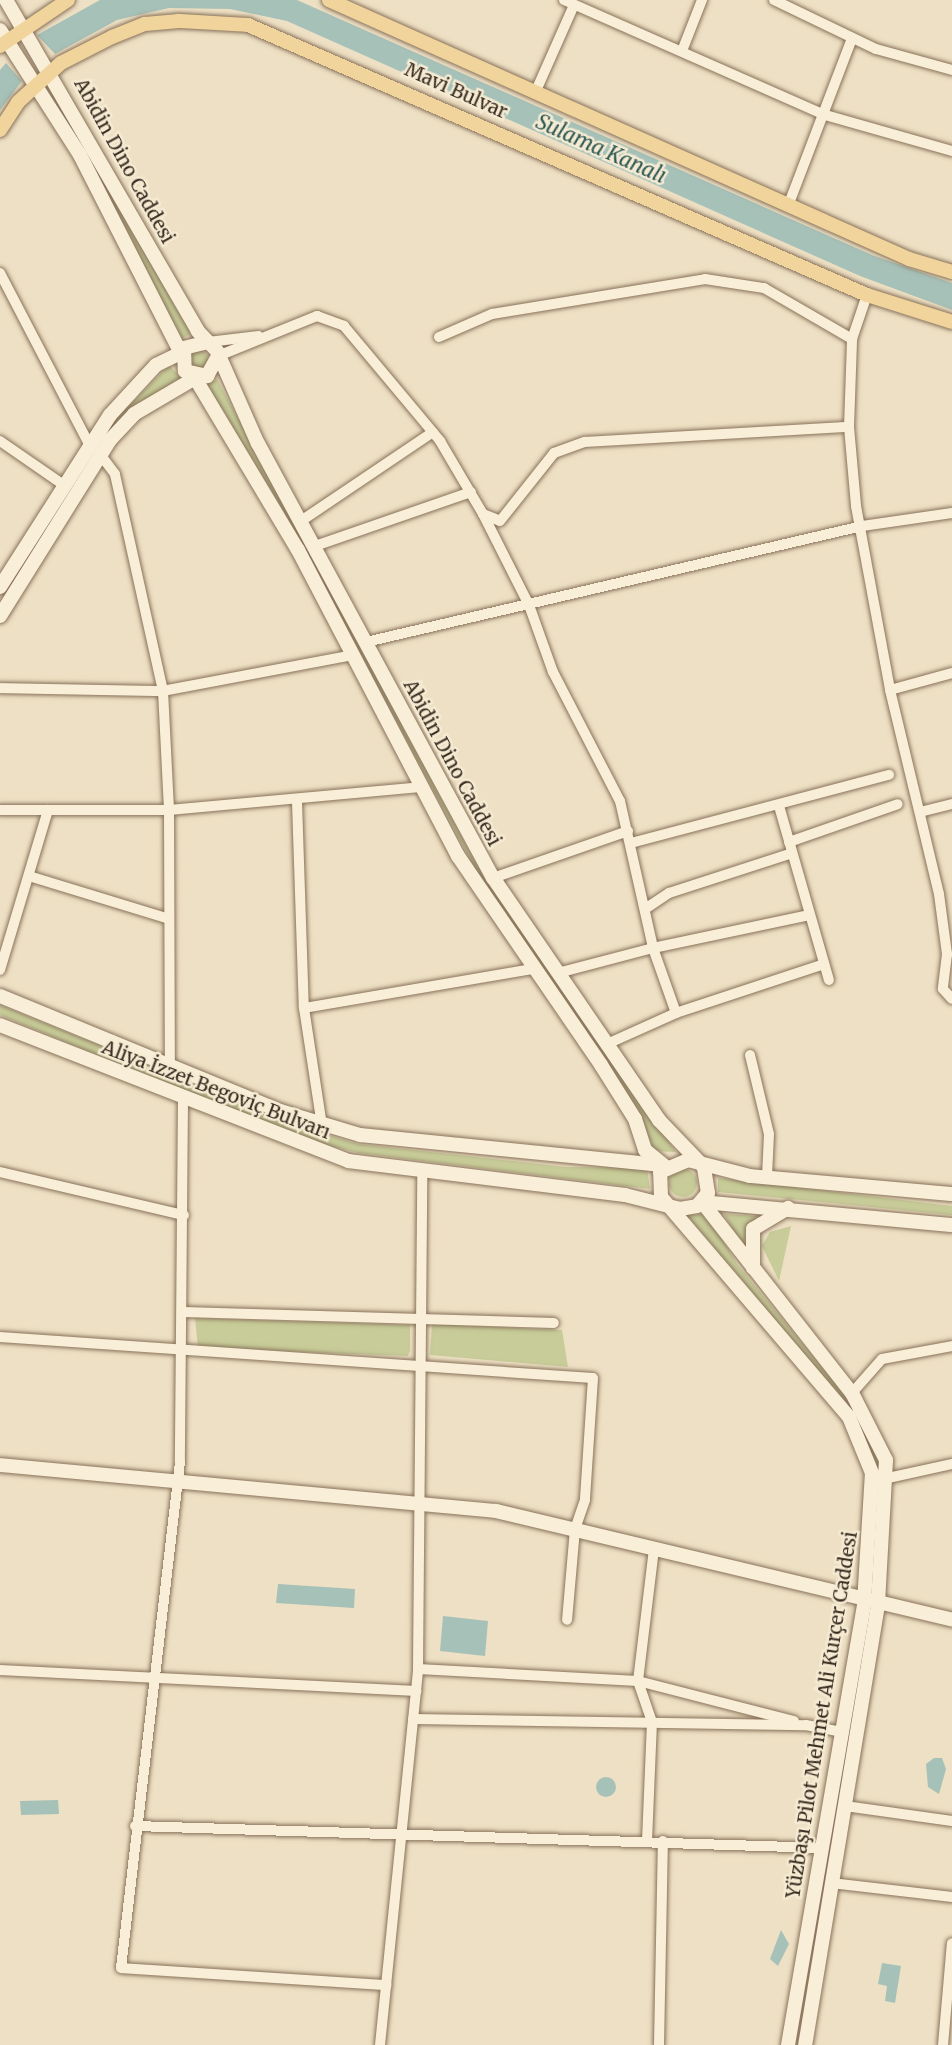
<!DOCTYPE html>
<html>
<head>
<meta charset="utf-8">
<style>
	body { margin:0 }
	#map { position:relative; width:952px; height:2045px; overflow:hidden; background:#eee0c4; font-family:Merriweather,serif }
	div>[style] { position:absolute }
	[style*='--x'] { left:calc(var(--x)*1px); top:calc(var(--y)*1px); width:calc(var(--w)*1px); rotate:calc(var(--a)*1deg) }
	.green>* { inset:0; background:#c7cc98 }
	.round { border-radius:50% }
	.water>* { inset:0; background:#a6c1b8 }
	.roads { filter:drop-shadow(0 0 2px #88725a) drop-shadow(0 0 2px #88725a) }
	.street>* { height:10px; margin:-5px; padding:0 5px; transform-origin:5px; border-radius:5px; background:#f9eed7 }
	.secondary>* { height:14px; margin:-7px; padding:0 7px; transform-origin:7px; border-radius:7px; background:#f9eed7 }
	.primary>* { height:14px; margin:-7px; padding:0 7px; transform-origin:7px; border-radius:7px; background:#f1d49c }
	span { translate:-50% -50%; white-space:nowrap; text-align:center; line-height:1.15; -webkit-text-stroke:5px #f5ebd3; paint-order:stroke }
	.street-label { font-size:19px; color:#382a1e }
	.water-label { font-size:21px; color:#2e5854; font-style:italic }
</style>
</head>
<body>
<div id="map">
	<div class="green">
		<div style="clip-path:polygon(53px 93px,90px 151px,191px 334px,182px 338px)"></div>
		<div class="round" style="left:190px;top:350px;width:18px;height:18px"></div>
		<div style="clip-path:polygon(169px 365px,181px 378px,128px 410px,77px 478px,0 604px,103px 433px)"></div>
		<div style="clip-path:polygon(217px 379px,483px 877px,676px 1152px,655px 1151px,608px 1061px,480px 878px,287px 516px,207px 385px)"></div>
		<div style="clip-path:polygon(0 1005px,300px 1127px,358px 1144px,566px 1167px,647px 1168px,650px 1189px,358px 1153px,298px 1137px,0 1015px)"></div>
		<div class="round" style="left:669px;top:1169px;width:28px;height:28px"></div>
		<div style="clip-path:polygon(718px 1178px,952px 1206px,952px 1215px,718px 1192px)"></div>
		<div style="clip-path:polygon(707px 1214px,737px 1264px,860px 1414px,875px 1443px,881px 1469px,880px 1489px,857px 1416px,687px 1215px)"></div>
		<div style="clip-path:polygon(724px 1214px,757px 1216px,742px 1245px)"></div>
		<div style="clip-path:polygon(791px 1226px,779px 1281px,762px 1246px,770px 1232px)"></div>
		<div style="clip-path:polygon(195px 1318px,410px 1325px,410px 1351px,408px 1356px,198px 1348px)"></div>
		<div style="clip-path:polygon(432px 1324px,562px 1330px,568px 1367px,430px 1355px)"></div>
		<div style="clip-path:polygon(867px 1617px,870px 1618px,796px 2045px,845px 1742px)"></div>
	</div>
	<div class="water">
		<div style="clip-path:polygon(100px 0,297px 0,872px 255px,952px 283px,952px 310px,860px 276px,287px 21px,230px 9px,169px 8px,117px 20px,55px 54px,37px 35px)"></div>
		<div style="clip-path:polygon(6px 63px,22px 81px,0 110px,0 70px)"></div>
		<div style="clip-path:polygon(278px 1584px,355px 1589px,354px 1608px,276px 1603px)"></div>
		<div style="clip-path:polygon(443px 1616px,488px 1621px,485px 1656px,440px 1651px)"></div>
		<div style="clip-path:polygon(934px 1758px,942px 1758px,946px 1769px,939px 1794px,928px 1787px,926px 1764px)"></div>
		<div class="round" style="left:596px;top:1777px;width:20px;height:20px"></div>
		<div style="clip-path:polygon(58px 1800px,59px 1814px,21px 1815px,20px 1801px)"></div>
		<div style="clip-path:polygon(781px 1930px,789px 1944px,778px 1966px,770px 1959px)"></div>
		<div style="clip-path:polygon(882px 1963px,901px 1966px,895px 2003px,885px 2001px,887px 1986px,878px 1984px)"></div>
	</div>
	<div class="roads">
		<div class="street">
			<div style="--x:564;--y:0;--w:285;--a:23.8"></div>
			<div style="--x:825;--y:115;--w:132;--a:15.8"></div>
			<div style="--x:774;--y:0;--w:113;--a:25.7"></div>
			<div style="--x:876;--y:49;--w:79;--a:15.4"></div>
			<div style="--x:682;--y:51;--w:55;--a:-68.6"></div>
			<div style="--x:535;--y:93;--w:96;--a:-66.1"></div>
			<div style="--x:788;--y:206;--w:180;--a:-69.1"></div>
			<div style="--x:0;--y:273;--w:193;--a:62.5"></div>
			<div style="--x:439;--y:337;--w:58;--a:-23.5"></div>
			<div style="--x:492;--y:314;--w:216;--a:-9.3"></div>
			<div style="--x:705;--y:279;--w:60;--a:8.7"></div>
			<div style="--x:764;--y:288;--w:102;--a:30.1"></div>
			<div style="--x:208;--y:342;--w:51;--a:-6.7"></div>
			<div style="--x:218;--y:356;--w:107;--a:-22"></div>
			<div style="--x:317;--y:316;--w:29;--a:20"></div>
			<div style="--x:344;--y:326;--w:150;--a:50.1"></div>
			<div style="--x:440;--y:441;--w:85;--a:59.5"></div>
			<div style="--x:483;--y:514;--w:18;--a:22"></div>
			<div style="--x:500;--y:521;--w:87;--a:-51.5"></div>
			<div style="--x:554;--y:453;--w:33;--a:-20"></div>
			<div style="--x:585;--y:442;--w:264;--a:-3.3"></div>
			<div style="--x:849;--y:427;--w:88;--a:-88"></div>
			<div style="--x:852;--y:339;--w:46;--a:-71.2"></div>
			<div style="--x:849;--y:427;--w:79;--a:84.9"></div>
			<div style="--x:856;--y:506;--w:187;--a:79.5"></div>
			<div style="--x:890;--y:690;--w:210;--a:76.5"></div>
			<div style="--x:939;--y:894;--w:61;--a:82.4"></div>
			<div style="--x:947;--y:954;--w:35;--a:97"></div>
			<div style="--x:943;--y:989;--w:13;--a:48"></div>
			<div style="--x:0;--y:441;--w:75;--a:34.7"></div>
			<div style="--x:483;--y:514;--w:102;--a:63.2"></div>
			<div style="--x:529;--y:605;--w:71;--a:70.3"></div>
			<div style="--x:553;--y:672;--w:145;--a:62.6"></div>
			<div style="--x:620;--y:801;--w:151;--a:77.3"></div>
			<div style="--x:653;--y:948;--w:98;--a:165.3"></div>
			<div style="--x:301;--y:521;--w:159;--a:-34"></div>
			<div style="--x:315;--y:546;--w:165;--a:-19.1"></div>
			<div style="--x:366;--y:642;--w:509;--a:-13.16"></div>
			<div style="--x:862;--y:526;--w:91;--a:-8.2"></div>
			<div style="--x:353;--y:655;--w:193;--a:169.3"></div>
			<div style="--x:163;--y:691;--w:119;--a:87.1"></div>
			<div style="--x:169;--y:810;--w:255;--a:-5.2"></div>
			<div style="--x:0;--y:688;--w:163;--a:1.1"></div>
			<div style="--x:163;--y:691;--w:222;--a:-102.5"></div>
			<div style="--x:115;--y:474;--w:26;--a:-127"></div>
			<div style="--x:890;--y:690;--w:64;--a:-15.3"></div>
			<div style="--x:297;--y:802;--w:206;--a:88.1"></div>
			<div style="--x:304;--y:1008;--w:118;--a:81.3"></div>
			<div style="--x:779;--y:806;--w:181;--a:74"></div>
			<div style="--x:0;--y:810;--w:169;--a:0"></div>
			<div style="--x:169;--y:810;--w:254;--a:89.8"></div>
			<div style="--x:920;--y:812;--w:33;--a:-14"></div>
			<div style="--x:789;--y:842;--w:115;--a:-19.2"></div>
			<div style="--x:631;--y:843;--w:267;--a:-14.8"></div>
			<div style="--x:32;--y:877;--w:143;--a:17"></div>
			<div style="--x:493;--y:878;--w:143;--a:-19.2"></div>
			<div style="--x:645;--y:909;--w:29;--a:-34"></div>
			<div style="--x:669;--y:893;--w:129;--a:-18"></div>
			<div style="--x:0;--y:970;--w:167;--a:-73.3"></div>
			<div style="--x:304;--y:1008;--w:231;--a:-9.7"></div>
			<div style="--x:676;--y:1013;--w:69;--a:-109.5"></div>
			<div style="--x:653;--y:948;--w:160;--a:-11.9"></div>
			<div style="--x:607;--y:1044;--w:76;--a:-24.2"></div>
			<div style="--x:676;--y:1013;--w:156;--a:-18.3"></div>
			<div style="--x:750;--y:1055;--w:81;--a:76.5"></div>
			<div style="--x:769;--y:1134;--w:43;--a:92.7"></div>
			<div style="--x:183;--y:1100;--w:362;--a:90.5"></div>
			<div style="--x:180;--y:1462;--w:509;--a:96.65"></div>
			<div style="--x:121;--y:1968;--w:266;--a:3.7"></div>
			<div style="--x:0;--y:1172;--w:189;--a:13.2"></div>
			<div style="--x:184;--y:1312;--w:370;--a:1.7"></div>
			<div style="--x:0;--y:1337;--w:594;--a:3.96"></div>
			<div style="--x:593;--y:1378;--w:122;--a:93.8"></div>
			<div style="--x:585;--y:1500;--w:31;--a:109"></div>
			<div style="--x:575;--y:1529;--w:91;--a:95"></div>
			<div style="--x:852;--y:1393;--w:45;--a:-48.6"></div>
			<div style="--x:882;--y:1359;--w:71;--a:-10.5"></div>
			<div style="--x:888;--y:1478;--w:66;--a:-12.3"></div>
			<div style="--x:418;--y:1669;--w:220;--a:3.1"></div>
			<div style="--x:638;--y:1681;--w:161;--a:14.4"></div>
			<div style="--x:0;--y:1670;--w:417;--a:2.9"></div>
			<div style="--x:413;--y:1719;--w:393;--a:0.9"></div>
			<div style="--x:806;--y:1725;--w:36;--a:11"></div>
			<div style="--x:845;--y:1806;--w:108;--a:8"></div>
			<div style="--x:135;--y:1826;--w:687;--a:1.83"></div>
			<div style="--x:647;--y:1841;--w:119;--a:-87.6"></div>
			<div style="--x:652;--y:1722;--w:43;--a:-108.9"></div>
			<div style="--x:638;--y:1681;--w:133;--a:-83.1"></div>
			<div style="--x:831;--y:1883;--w:122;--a:6.6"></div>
			<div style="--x:380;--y:2045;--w:378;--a:-84.2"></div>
			<div style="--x:418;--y:1669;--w:499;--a:-89.5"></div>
			<div style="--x:659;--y:2045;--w:204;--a:-88.9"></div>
			<div style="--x:943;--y:2045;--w:102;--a:-85"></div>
		</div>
		<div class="secondary">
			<div style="--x:0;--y:30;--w:148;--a:57.4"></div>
			<div style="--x:80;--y:155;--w:222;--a:63"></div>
			<div style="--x:208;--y:342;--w:25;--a:166"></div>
			<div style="--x:184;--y:348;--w:23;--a:88"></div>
			<div style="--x:185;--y:371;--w:23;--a:13"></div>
			<div style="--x:207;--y:376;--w:23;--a:-61"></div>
			<div style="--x:195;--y:378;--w:200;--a:59.1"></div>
			<div style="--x:298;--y:550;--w:345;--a:62.4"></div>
			<div style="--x:458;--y:856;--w:253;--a:55.6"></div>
			<div style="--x:601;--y:1065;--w:64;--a:57.8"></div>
			<div style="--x:635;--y:1119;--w:33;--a:72"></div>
			<div style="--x:645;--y:1150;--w:26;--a:39"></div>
			<div style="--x:0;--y:587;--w:204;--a:-57.4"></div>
			<div style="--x:110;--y:415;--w:68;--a:-47.4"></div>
			<div style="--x:156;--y:365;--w:28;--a:-26"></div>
			<div style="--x:0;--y:616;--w:208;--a:-58"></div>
			<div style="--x:110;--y:440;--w:35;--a:-47"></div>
			<div style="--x:134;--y:414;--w:71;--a:-30.5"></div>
			<div style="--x:0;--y:996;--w:303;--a:22.3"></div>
			<div style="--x:280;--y:1111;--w:84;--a:16.7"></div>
			<div style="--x:360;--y:1135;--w:301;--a:5.7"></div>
			<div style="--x:0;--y:1025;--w:374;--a:21.3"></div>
			<div style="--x:348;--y:1161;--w:279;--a:7"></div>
			<div style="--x:625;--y:1195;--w:57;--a:14.3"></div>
			<div style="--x:680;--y:1209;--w:17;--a:-10"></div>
			<div style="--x:697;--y:1206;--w:17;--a:-50"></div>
			<div style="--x:708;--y:1193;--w:26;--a:-99"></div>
			<div style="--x:704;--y:1167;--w:65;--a:-133.8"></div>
			<div style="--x:659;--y:1120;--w:293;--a:-124.4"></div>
			<div style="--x:493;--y:878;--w:494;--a:-118.4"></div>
			<div style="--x:258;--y:444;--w:102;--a:-113.8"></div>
			<div style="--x:217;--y:351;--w:28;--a:-134"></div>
			<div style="--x:198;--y:331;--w:383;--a:-120.1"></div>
			<div style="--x:702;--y:1202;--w:243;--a:51.9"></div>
			<div style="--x:852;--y:1393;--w:75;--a:63.1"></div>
			<div style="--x:886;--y:1460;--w:145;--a:93.2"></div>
			<div style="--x:878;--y:1605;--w:446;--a:99.4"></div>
			<div style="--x:702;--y:1202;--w:251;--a:5.3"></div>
			<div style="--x:753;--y:1268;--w:39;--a:-90"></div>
			<div style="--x:753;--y:1229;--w:41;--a:-31"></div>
			<div style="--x:0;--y:1465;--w:498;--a:5.3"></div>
			<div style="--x:496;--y:1511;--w:469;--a:13.4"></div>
			<div style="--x:788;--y:2045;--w:448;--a:-80.2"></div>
			<div style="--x:864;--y:1603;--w:130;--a:-86.5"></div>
			<div style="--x:872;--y:1473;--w:61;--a:-112.3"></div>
			<div style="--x:849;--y:1417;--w:289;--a:-130.5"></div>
			<div style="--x:661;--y:1197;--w:25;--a:-92"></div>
			<div style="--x:660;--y:1172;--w:30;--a:-23"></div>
			<div style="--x:688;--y:1160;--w:64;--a:14.5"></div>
			<div style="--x:750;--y:1176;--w:203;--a:5.1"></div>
		</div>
		<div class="primary">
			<div style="--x:329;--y:0;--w:635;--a:24.06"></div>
			<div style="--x:909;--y:259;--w:45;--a:16.8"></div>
			<div style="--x:0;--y:46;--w:82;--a:-34.1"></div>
			<div style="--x:0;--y:130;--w:33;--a:-57"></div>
			<div style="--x:18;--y:102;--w:58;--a:-42.2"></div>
			<div style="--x:61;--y:63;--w:57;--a:-27"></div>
			<div style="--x:112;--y:37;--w:35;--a:-22"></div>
			<div style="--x:145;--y:24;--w:34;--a:-5"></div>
			<div style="--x:179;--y:21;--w:69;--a:3.3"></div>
			<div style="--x:248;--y:25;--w:675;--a:23.57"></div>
			<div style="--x:867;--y:295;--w:89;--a:17.6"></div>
		</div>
	</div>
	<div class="street-label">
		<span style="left:456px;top:91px;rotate:24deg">Mavi Bulvar</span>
		<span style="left:124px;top:161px;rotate:61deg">Abidin Dino Caddesi</span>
		<span style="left:452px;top:763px;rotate:62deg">Abidin Dino Caddesi</span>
		<span style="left:216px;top:1090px;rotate:21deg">Aliya İzzet Begoviç Bulvarı</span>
		<span style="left:822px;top:1715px;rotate:-81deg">Yüzbaşı Pilot Mehmet Ali Kurçer Caddesi</span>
	</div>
	<div class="water-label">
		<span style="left:601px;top:149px;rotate:24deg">Sulama Kanalı</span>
	</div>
</div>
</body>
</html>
